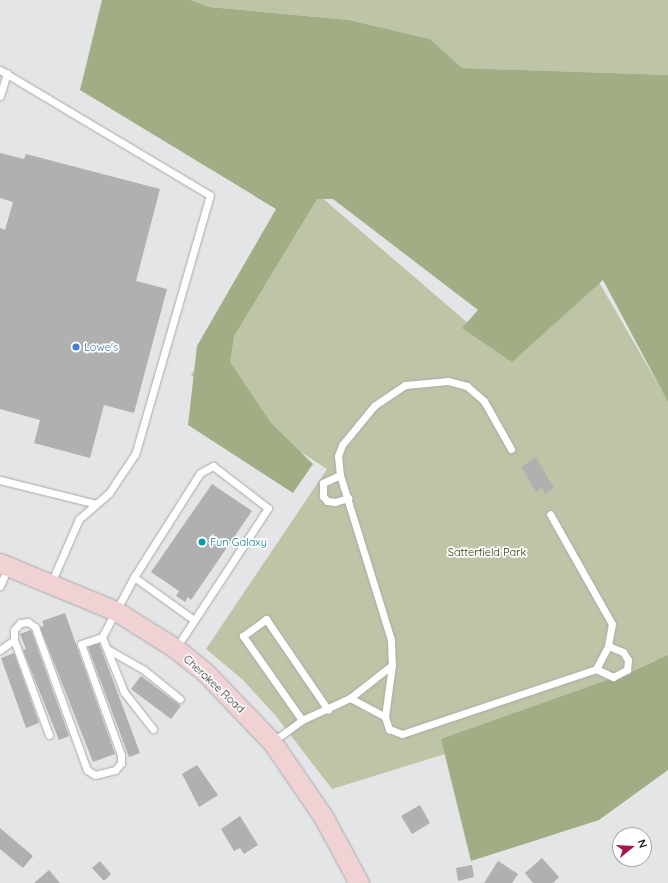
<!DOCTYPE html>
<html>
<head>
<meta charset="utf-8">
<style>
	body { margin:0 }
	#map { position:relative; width:668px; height:883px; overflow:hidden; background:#e4e5e6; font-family:Quicksand,sans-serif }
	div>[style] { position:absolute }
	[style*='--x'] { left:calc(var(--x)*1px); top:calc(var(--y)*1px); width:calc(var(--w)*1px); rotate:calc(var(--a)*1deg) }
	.green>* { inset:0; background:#bdc5a6 }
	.forest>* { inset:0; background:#a2ac85 }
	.building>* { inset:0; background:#b1b0b0 }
	.roads { filter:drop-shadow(0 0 1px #a9a9aa) drop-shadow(0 0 1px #a9a9aa) }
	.service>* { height:7px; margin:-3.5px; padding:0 3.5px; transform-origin:3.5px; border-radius:3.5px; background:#fff }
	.secondary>* { height:19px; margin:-9.5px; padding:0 9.5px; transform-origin:9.5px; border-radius:9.5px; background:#f0d2d5 }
	.dots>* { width:11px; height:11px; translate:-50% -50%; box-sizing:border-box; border:2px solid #fff; border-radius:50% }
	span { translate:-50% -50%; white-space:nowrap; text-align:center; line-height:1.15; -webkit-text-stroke:3.5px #fff; paint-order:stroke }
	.shop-label { font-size:11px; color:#366cbe }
	.left { translate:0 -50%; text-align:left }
	.culture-label { font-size:11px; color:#0d838f }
	.park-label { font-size:11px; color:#2c3504 }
	.street-label { font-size:11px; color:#222223 }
	.north { position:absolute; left:612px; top:827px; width:40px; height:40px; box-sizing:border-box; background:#fff; border:1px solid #a7a7a7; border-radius:50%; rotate:72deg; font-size:11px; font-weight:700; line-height:16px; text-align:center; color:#222223 }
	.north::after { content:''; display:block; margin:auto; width:14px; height:18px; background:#a71551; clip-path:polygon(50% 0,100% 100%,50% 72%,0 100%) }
</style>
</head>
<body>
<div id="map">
	<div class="green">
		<div style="clip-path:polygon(191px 0,668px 0,668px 75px,462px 68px,430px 39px,349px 20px,209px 7px)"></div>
		<div style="clip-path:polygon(313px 190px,497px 348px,586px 260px,668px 401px,668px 685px,332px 789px,275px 715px,242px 679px,206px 649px,327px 469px,215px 396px,191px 375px)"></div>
	</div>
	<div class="forest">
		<div style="clip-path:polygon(102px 0,191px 0,209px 7px,349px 20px,430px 39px,462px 68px,668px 75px,668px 402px,603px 280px,512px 362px,462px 328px,478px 310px,333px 199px,317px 199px,234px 336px,230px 362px,271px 423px,313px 464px,293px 493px,188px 425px,197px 346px,276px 209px,80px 90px)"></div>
		<div style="clip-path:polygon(668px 655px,668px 770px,599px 820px,471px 861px,441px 739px,636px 670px)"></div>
	</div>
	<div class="building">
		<div style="clip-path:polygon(0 153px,24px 159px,26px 154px,160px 189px,136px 281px,167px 289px,134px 413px,104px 405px,90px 458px,34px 443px,40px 420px,0 409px,0 228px,5px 230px,13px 202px,0 198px)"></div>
		<div style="clip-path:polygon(536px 457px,554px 488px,545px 494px,542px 488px,536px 492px,521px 467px)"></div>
		<div style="clip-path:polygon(212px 484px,252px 511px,191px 600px,188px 597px,185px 602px,176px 596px,179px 591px,151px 572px)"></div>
		<div style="clip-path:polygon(65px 613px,115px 754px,93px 762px,40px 627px,44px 626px,42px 621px)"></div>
		<div style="clip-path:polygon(31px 630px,69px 736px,59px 740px,23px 650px,26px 649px,20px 634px)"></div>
		<div style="clip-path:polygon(99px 643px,140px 753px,129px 757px,88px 647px)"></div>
		<div style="clip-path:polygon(14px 653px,39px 723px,26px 728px,1px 658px)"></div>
		<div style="clip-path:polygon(141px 676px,181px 706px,171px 719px,131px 689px)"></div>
		<div style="clip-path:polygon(197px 765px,218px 795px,199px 807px,182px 774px)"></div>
		<div style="clip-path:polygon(420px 805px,430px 823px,412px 834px,401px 816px)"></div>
		<div style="clip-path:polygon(240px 816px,258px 845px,244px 854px,240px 848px,234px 851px,221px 829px)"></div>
		<div style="clip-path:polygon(0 828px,33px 856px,23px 868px,0 849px)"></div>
		<div style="clip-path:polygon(542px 858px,559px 877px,553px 883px,533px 883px,525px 873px)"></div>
		<div style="clip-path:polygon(100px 861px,111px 874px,104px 881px,92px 868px)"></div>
		<div style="clip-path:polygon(498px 861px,518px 874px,512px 883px,484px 883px)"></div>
		<div style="clip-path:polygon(472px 865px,474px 877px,458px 881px,456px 868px)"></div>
		<div style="clip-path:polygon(49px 870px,60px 883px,34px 883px)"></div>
	</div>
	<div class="roads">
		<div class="service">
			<div style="--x:0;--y:70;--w:244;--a:30.8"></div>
			<div style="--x:210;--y:195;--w:270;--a:106.1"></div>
			<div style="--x:135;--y:454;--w:47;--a:123.7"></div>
			<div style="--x:109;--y:493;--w:40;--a:139"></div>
			<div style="--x:79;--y:519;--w:70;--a:113.6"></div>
			<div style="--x:0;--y:96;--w:24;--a:-73"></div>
			<div style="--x:511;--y:449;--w:55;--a:-119.4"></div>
			<div style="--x:484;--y:401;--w:23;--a:-139"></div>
			<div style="--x:467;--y:386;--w:20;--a:-165"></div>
			<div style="--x:448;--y:381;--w:43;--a:174.7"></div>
			<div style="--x:405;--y:385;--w:37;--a:146"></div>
			<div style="--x:374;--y:406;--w:50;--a:129.4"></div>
			<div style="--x:342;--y:445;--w:12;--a:110"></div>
			<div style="--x:338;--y:456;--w:19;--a:84"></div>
			<div style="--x:340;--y:475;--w:173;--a:72.8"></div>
			<div style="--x:391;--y:640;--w:25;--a:88"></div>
			<div style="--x:392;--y:665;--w:52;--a:97.7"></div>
			<div style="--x:385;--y:717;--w:13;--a:72"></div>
			<div style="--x:389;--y:729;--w:14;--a:21"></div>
			<div style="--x:402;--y:734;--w:205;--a:-18.5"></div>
			<div style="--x:596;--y:669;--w:26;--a:-62"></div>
			<div style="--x:608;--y:646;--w:22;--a:-80"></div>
			<div style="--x:612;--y:624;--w:126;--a:-119.4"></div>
			<div style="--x:340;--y:475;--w:19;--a:155"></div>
			<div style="--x:323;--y:483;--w:13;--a:90"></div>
			<div style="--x:323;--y:496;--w:6;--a:51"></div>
			<div style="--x:327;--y:501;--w:8;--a:7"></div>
			<div style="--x:335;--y:502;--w:14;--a:-17"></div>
			<div style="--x:0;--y:480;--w:99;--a:14"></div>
			<div style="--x:134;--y:577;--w:74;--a:35.6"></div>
			<div style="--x:0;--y:586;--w:21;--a:-67"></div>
			<div style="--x:0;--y:650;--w:17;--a:-36"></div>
			<div style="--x:109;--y:650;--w:40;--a:29.7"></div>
			<div style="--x:144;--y:670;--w:46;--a:38.9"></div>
			<div style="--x:596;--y:669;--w:19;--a:25"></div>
			<div style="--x:613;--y:677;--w:16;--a:-27"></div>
			<div style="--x:627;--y:670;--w:10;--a:-84"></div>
			<div style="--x:628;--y:660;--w:9;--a:-122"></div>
			<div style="--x:623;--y:652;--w:16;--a:-158"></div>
			<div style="--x:350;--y:698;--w:40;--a:28"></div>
			<div style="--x:302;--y:720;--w:103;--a:-125.1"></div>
			<div style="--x:243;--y:636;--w:29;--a:-36"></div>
			<div style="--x:266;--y:619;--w:110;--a:55.7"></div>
			<div style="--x:153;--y:729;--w:47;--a:-128.1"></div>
			<div style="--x:124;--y:692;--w:59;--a:-111.8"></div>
			<div style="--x:102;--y:637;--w:68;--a:-61.9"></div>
			<div style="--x:134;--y:577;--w:123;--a:-57.6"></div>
			<div style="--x:200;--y:473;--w:15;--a:-28"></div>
			<div style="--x:213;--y:466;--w:69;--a:37.4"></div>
			<div style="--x:268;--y:508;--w:168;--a:123.3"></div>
			<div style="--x:49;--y:735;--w:101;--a:-110.2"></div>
			<div style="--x:14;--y:640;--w:10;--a:-90"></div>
			<div style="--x:14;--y:630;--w:9;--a:-49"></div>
			<div style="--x:20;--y:623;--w:8;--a:-7"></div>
			<div style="--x:28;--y:622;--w:9;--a:36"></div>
			<div style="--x:35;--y:627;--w:152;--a:70"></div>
			<div style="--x:87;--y:770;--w:9;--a:32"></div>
			<div style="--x:95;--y:775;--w:21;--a:-14"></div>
			<div style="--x:115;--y:770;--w:9;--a:-49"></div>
			<div style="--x:121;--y:763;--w:8;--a:-90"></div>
			<div style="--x:121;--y:755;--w:118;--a:-109.8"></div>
			<div style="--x:81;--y:644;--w:22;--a:-18"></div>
			<div style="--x:272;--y:742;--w:37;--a:-36"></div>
			<div style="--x:302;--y:720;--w:53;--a:-24.6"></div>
			<div style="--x:350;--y:698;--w:53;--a:-38.2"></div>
		</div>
		<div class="secondary">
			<div style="--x:0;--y:563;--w:126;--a:22.5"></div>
			<div style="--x:116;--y:611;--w:70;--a:32.1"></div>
			<div style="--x:175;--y:648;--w:38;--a:39"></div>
			<div style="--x:205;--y:672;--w:97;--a:46.3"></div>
			<div style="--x:272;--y:742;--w:92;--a:55.6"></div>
			<div style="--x:324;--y:818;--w:74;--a:61.7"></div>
		</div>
	</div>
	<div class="dots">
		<div style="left:76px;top:347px;background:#3f7fe0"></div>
		<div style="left:202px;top:542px;background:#0f9aa8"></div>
	</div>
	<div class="shop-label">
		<span class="left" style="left:84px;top:347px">Lowe's</span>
	</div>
	<div class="culture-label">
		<span class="left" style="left:210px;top:542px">Fun Galaxy</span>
	</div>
	<div class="park-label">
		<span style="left:487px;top:552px">Satterfield Park</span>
	</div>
	<div class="street-label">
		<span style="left:214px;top:684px;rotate:43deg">Cherokee Road</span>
	</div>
	<div class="north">N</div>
</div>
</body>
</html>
